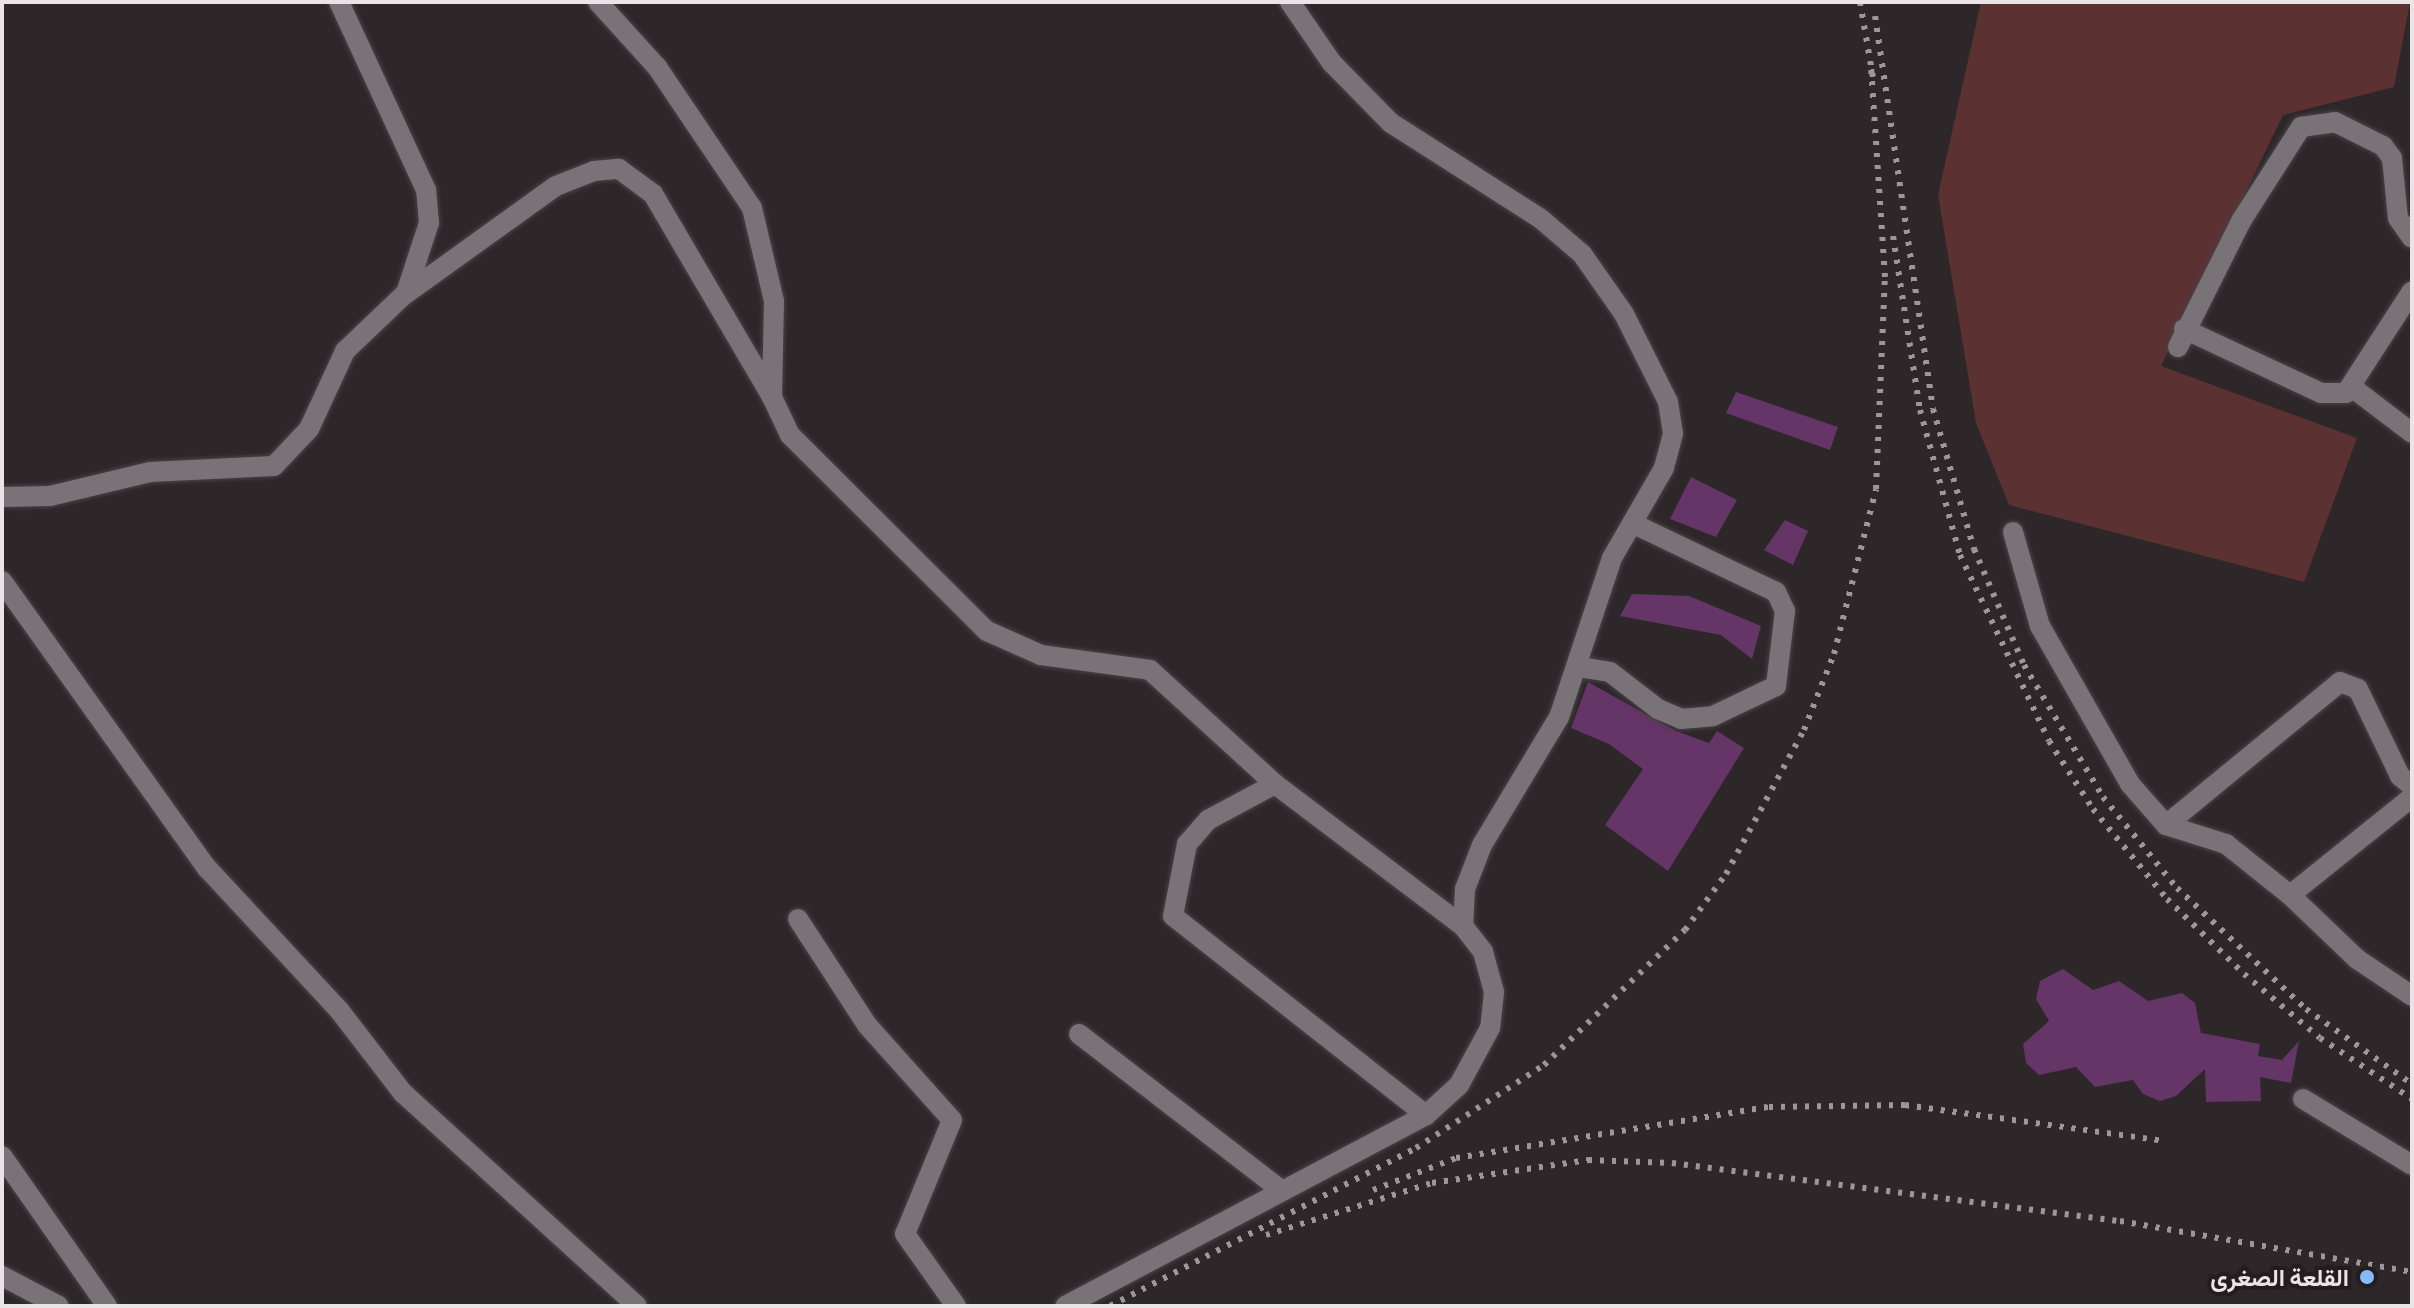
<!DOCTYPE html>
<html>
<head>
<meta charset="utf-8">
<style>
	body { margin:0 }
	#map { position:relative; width:2414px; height:1308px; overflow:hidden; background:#2d272a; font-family:Commissioner,Vazirmatn,sans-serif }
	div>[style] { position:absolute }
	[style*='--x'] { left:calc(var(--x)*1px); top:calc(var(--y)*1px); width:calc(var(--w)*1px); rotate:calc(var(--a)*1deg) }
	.green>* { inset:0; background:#5c3131 }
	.building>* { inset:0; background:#643566 }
	.roads { filter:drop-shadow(0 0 2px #484346) drop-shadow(0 0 2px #484346) }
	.minor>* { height:20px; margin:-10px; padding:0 10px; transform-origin:10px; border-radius:10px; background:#797276 }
	.rail>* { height:6px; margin-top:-3px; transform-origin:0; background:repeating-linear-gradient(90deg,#9c9799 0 4px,transparent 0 12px) }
	.dots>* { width:22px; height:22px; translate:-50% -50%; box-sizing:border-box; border:4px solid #231d20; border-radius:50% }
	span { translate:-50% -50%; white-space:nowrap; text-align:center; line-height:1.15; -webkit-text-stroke:8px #231d20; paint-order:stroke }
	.poi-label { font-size:24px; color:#e9e5e7; font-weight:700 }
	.right { translate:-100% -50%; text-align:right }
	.frame { position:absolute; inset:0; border:4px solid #e9e5e7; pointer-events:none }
</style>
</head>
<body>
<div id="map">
	<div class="green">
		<div style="clip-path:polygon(1981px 2px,2410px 2px,2394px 87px,2283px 115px,2161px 366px,2357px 438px,2304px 582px,2009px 505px,1976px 423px,1938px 195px)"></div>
	</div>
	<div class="building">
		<div style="clip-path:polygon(1736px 392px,1838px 427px,1830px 450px,1726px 413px)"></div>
		<div style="clip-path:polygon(1691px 477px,1737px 500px,1716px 537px,1670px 519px)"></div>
		<div style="clip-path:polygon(1785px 520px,1808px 531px,1793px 565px,1764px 550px)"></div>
		<div style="clip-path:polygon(1632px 594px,1689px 596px,1761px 626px,1752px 659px,1721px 635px,1620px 616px)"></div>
		<div style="clip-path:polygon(1588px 682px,1676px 731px,1709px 743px,1717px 731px,1744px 748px,1668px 871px,1605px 825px,1643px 769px,1609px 744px,1571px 728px)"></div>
		<div style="clip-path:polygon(2063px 969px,2093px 990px,2119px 981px,2148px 1001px,2182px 993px,2195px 1003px,2201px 1033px,2260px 1044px,2258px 1056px,2282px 1060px,2299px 1041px,2291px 1083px,2260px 1077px,2261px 1101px,2206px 1102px,2205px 1069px,2176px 1096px,2160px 1101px,2143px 1094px,2133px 1080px,2095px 1087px,2076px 1067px,2039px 1075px,2026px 1063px,2023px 1044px,2049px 1021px,2036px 999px,2040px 981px)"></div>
	</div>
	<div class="roads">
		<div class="minor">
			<div style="--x:598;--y:2;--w:88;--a:47.8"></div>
			<div style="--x:657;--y:67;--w:170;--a:56"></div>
			<div style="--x:752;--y:208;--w:96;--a:76.7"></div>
			<div style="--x:774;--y:301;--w:96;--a:91.2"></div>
			<div style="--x:772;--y:397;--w:42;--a:64.7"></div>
			<div style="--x:790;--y:435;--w:278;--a:44.9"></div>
			<div style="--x:987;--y:631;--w:59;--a:24"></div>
			<div style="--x:1041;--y:655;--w:110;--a:7.8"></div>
			<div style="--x:1150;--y:670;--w:169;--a:42.4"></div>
			<div style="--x:1275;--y:784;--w:236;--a:37.1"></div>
			<div style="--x:1463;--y:926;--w:33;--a:52"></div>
			<div style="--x:1483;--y:952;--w:41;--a:74.6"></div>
			<div style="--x:1494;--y:992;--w:36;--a:96"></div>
			<div style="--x:1490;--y:1028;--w:65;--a:118.5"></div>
			<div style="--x:1459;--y:1085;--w:45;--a:137.7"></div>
			<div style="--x:1426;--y:1115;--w:408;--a:152.1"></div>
			<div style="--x:1290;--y:2;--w:74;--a:55.5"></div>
			<div style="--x:1332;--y:63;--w:84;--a:45.5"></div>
			<div style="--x:1391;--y:123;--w:178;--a:32.6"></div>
			<div style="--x:1541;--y:219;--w:54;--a:40.5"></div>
			<div style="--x:1582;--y:254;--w:73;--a:55"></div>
			<div style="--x:1624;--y:314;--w:98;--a:63.4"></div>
			<div style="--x:1668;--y:402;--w:32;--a:81"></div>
			<div style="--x:1673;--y:434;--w:35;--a:105"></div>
			<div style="--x:1664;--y:468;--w:104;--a:120"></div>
			<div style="--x:1612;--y:558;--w:168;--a:108.4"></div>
			<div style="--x:1559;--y:717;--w:149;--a:121"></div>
			<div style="--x:1482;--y:845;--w:47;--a:111.1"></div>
			<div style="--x:1465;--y:889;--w:37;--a:93"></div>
			<div style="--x:407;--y:293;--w:183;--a:-35.7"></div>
			<div style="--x:556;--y:186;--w:41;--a:-21.5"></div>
			<div style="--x:594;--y:171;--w:25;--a:-5"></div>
			<div style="--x:619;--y:169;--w:42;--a:36.3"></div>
			<div style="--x:653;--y:194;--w:235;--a:59.6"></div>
			<div style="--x:2184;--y:329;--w:151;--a:25"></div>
			<div style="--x:2321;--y:393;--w:25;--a:0"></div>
			<div style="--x:2346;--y:393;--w:121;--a:-57.1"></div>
			<div style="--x:2178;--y:347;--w:141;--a:-63.4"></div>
			<div style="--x:2241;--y:221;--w:112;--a:-57.4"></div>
			<div style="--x:2301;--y:127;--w:34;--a:-8"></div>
			<div style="--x:2335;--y:122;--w:54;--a:26.6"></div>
			<div style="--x:2383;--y:146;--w:15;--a:53"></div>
			<div style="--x:2392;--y:158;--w:60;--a:84.3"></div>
			<div style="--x:2398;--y:218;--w:24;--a:55"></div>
			<div style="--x:2353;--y:388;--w:74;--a:37.3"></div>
			<div style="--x:2;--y:497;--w:48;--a:-1.2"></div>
			<div style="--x:50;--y:496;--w:103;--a:-13.5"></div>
			<div style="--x:150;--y:472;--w:124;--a:-2.8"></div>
			<div style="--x:274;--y:466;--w:51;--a:-46.6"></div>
			<div style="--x:309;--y:429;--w:86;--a:-65.2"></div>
			<div style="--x:345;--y:351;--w:84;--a:-43.6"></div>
			<div style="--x:406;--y:293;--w:74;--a:-71.8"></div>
			<div style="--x:429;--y:223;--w:33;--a:-95"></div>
			<div style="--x:426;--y:190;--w:207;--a:-114.8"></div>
			<div style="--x:2013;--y:532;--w:98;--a:74"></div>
			<div style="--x:2040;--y:626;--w:182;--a:60.3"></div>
			<div style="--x:2130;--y:784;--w:55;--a:48.7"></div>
			<div style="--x:2166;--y:825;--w:63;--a:17.6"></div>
			<div style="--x:2226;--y:844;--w:82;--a:38.6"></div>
			<div style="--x:2;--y:581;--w:353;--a:54.5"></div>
			<div style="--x:207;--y:868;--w:194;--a:47.1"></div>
			<div style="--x:339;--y:1010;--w:105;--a:52.4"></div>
			<div style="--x:403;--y:1093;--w:316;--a:42.3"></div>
			<div style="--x:1579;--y:667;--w:31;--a:9"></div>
			<div style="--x:1610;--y:672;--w:61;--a:37.6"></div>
			<div style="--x:1658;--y:709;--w:25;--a:23"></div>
			<div style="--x:1681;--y:719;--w:32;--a:-5"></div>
			<div style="--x:1713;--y:716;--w:70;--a:-25.5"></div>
			<div style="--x:1776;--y:686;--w:76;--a:-83.2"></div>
			<div style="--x:1785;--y:611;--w:21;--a:-115"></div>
			<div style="--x:1776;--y:592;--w:157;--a:-154.4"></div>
			<div style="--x:1275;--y:784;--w:76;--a:151.8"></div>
			<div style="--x:1208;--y:820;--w:32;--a:131"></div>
			<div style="--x:1187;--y:844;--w:73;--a:101"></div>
			<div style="--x:1173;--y:916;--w:322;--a:38.2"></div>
			<div style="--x:2412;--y:797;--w:156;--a:141.2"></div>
			<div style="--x:2290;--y:895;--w:93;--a:43.7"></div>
			<div style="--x:2357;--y:959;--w:66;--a:33.9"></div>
			<div style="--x:2166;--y:825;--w:225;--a:-39.4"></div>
			<div style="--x:2340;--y:682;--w:19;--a:21"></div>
			<div style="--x:2358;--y:689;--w:97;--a:64.2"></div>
			<div style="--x:2400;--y:776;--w:16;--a:40"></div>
			<div style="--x:798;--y:919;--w:126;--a:56.9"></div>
			<div style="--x:867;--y:1025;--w:127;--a:48.2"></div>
			<div style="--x:952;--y:1120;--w:123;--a:112.4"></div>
			<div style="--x:905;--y:1234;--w:88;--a:54.7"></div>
			<div style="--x:1079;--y:1034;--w:255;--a:37.7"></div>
			<div style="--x:2303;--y:1099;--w:127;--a:31.2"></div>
			<div style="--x:2;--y:1156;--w:183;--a:55"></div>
			<div style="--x:2;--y:1276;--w:64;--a:27.8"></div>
		</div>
	</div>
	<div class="rail">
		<div style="--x:1860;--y:2;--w:76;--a:80.2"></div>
		<div style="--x:1875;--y:16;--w:397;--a:81.6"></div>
		<div style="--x:1933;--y:409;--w:146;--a:73.7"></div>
		<div style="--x:1974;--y:549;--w:126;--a:66.7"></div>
		<div style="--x:2024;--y:665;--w:154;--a:59.1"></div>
		<div style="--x:2103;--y:797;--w:117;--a:50.9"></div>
		<div style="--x:2177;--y:888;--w:177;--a:43.2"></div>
		<div style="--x:2306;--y:1009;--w:130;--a:35.3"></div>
		<div style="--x:1893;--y:236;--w:176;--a:81.2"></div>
		<div style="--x:1920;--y:410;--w:150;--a:74.6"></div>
		<div style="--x:1960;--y:555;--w:206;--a:64.4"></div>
		<div style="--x:2049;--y:741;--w:81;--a:57.1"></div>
		<div style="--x:2093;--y:809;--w:117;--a:50.6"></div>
		<div style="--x:2167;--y:899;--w:107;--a:44.2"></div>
		<div style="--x:2244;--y:974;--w:99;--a:40.1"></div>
		<div style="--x:2320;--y:1038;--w:110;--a:33.5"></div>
		<div style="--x:1373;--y:1190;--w:89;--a:-21.1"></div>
		<div style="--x:1456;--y:1158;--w:317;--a:-9.3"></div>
		<div style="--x:1769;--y:1107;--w:136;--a:-0.8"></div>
		<div style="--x:1905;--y:1105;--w:261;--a:7.9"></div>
		<div style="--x:1266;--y:1235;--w:174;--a:-17.4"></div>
		<div style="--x:1432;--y:1183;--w:158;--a:-8.4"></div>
		<div style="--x:1588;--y:1160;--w:84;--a:2"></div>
		<div style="--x:1672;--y:1163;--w:452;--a:7.4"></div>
		<div style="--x:2120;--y:1221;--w:296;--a:9.9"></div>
		<div style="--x:1110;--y:1306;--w:344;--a:-27.3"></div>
		<div style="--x:1416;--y:1148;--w:153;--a:-33"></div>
		<div style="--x:1544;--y:1065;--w:195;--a:-43.8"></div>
		<div style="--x:1685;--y:930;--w:69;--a:-53.8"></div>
		<div style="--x:1726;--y:874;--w:164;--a:-61.6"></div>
		<div style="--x:1804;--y:730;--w:82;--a:-68.5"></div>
		<div style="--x:1834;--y:654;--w:170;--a:-75.7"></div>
		<div style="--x:1876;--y:489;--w:212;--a:-87.6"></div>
		<div style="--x:1885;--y:277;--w:212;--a:-93.8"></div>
	</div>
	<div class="dots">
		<div style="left:2367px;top:1277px;background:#85bbfb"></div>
	</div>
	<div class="poi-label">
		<span class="right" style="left:2349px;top:1277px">القلعة الصغرى</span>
	</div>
	<div class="frame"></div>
</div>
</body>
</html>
